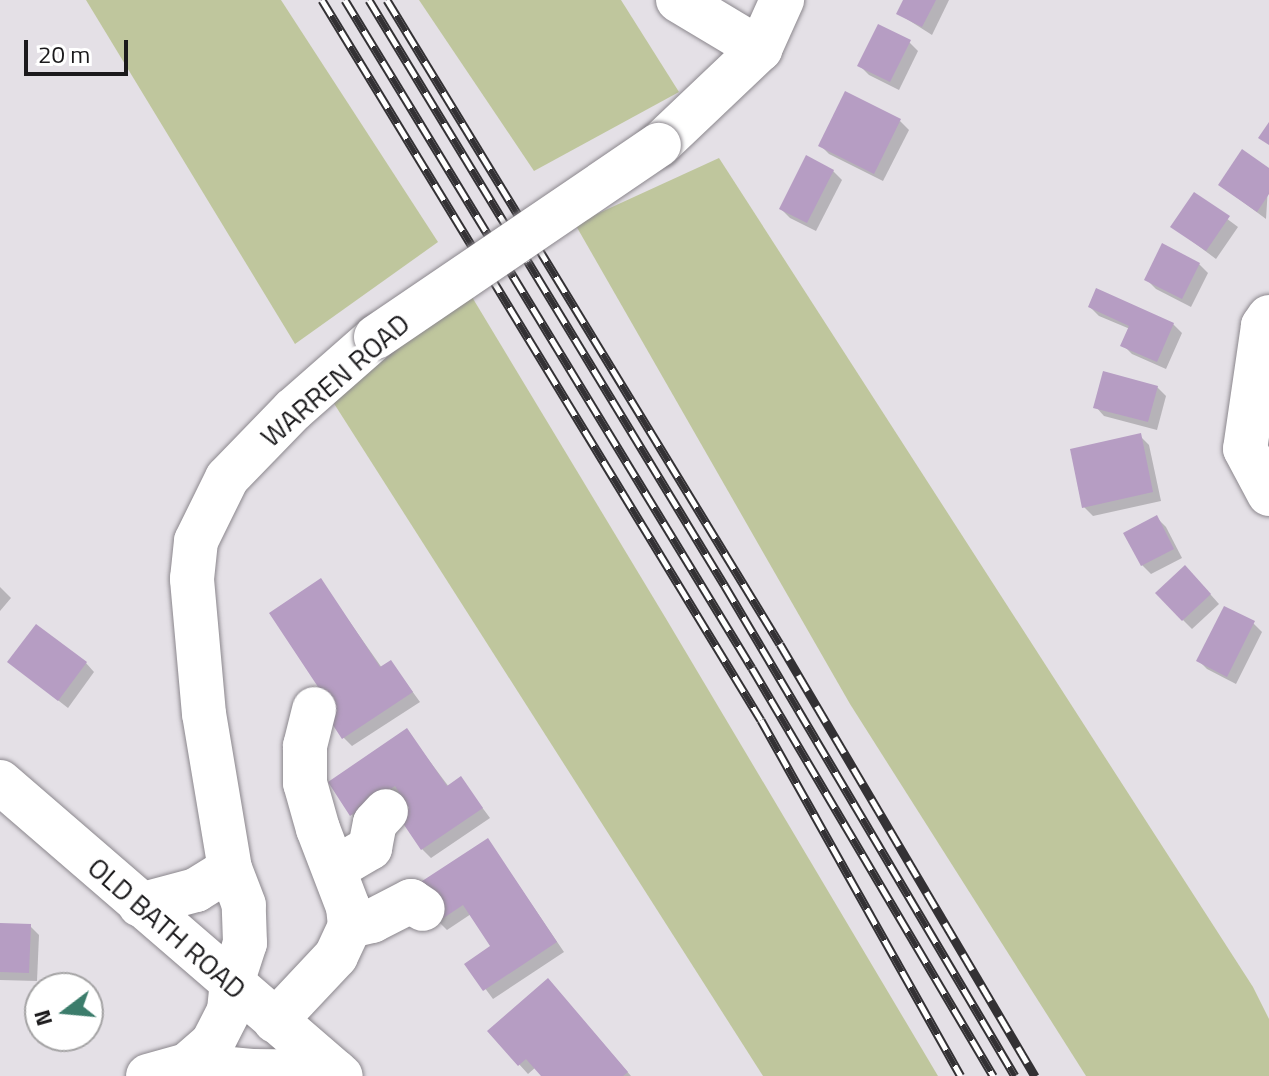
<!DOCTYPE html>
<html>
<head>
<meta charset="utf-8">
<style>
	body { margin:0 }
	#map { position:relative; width:1269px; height:1076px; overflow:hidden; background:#e4e0e6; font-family:"Titillium Web",sans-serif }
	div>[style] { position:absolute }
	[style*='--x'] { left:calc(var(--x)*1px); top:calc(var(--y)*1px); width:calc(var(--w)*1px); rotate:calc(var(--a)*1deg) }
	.green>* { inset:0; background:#bfc69d }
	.shadow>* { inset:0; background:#0003 }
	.building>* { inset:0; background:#b69dc3 }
	.roads { filter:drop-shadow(0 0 2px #8b878d) drop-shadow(0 0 2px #8b878d) }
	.minor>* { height:44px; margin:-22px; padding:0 22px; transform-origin:22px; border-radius:22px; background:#fff }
	.rail>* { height:9px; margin-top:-4.5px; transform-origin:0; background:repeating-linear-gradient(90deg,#fff 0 18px,#333134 0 36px); box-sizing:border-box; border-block:2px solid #333134 }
	.bridges { filter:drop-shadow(0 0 2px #8b878d) drop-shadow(0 0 2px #8b878d) }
	.minor-bridge>* { height:44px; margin:-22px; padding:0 22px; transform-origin:22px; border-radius:22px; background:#fff }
	span { translate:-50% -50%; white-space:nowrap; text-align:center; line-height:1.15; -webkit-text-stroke:8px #fff; paint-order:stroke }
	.street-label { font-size:28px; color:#1b1a1c }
	.north { position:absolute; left:24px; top:972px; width:80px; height:80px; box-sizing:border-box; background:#fff; border:2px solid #a4a3a4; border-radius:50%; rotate:254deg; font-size:22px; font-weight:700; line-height:32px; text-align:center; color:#1b1a1c }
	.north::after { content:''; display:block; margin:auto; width:28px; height:36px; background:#3b7c6b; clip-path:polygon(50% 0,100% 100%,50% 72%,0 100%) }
	.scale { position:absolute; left:24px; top:40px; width:104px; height:36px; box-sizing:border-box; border:4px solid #1b1a1c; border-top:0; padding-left:10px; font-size:24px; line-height:28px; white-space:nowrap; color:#1b1a1c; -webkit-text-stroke:6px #fff; paint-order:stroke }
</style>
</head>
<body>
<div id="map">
	<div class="green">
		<div style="clip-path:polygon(86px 0,281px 0,438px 242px,295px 344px)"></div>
		<div style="clip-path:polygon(419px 0,621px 0,679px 92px,534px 171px)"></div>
		<div style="clip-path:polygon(719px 158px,1253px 987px,1269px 1019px,1269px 1076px,1086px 1076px,850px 704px,575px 224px)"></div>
		<div style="clip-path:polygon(469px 292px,665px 617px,938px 1076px,763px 1076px,326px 391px)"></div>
	</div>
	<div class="shadow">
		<div style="clip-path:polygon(906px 0,949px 0,932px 35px,899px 14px)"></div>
		<div style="clip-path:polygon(909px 42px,918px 51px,899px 90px,869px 75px,860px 66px)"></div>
		<div style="clip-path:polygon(900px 121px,909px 130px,883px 181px,829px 154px,820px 145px)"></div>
		<div style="clip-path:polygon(1269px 170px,1266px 219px,1220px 185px)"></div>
		<div style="clip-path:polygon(833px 171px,842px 180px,816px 231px,790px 218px,781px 209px)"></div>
		<div style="clip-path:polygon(1195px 195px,1238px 227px,1216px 259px,1173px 227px)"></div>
		<div style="clip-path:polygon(1199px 264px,1208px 273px,1191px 307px,1156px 289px,1147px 280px)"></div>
		<div style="clip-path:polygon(1090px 307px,1173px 324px,1182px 333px,1166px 369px,1132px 354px,1123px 345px,1130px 329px,1099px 316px)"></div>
		<div style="clip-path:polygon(1157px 387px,1166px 396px,1157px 430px,1104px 416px,1096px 407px)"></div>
		<div style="clip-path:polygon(1140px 436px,1149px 445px,1161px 501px,1093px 516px,1084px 507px)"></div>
		<div style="clip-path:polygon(1157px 518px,1166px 527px,1182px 558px,1151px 574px,1142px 565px)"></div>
		<div style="clip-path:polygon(1194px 576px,1219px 604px,1192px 629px,1183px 620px)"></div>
		<div style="clip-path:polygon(321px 581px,382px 668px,391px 662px,420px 702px,352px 746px,343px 737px)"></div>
		<div style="clip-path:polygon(0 587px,11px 598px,0 611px)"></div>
		<div style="clip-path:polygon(1253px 623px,1262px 632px,1236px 684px,1207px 669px,1198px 660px)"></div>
		<div style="clip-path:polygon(9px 662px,86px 663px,94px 672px,68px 708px)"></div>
		<div style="clip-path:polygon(407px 731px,449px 787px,461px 779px,490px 818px,431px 858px,422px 849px,412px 809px,403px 795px,361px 823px,352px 815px)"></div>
		<div style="clip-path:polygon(488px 840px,564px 952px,493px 999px,467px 964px,493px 947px,471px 914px,447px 930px,438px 921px)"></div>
		<div style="clip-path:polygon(0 925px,30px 926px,39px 935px,37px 981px,0 980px)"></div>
		<div style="clip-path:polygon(557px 990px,631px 1076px,543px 1076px,536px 1067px,528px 1074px,490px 1032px)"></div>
	</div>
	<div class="building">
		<div style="clip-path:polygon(903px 0,936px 0,922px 27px,896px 14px)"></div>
		<div style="clip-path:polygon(878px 24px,911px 40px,890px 82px,857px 66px)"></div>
		<div style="clip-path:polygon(845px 91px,901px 119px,874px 174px,818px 146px)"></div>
		<div style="clip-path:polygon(1269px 122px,1269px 145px,1258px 138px)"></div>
		<div style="clip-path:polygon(1242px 149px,1269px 168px,1269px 194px,1257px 212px,1218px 185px)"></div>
		<div style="clip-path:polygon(806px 155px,834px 170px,807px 223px,779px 209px)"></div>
		<div style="clip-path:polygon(1194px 192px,1230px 216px,1206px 251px,1170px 227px)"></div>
		<div style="clip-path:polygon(1162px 243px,1200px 263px,1182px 299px,1144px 280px)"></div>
		<div style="clip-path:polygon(1096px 288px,1174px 323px,1157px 362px,1120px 346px,1129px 326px,1088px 307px)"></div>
		<div style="clip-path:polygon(1103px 371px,1158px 386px,1148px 422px,1093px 408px)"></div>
		<div style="clip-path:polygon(1141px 433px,1153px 492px,1082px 508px,1070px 449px)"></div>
		<div style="clip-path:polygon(1157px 515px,1174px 549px,1141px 566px,1123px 533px)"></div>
		<div style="clip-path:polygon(1185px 565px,1211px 594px,1182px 621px,1155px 593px)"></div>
		<div style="clip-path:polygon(321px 578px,380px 667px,391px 660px,413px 692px,342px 739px,323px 710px,330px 705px,269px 613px)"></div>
		<div style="clip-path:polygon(1224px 606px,1255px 621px,1227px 677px,1196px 661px)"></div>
		<div style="clip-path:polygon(36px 624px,87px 662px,58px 701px,7px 662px)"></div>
		<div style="clip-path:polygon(407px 728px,447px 786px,461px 776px,483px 808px,421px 850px,398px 816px,409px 808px,395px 786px,350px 816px,328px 782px)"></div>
		<div style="clip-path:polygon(488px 838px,557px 942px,483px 991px,464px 964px,490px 946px,463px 905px,436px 923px,413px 887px)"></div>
		<div style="clip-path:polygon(0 923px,31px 924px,29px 973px,0 972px)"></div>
		<div style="clip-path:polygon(548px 978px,628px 1072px,623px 1076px,541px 1076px,526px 1059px,518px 1066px,487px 1031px)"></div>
	</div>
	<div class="roads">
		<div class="minor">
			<div style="--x:678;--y:0;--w:96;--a:30.9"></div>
			<div style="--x:659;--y:145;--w:139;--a:-43.5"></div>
			<div style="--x:760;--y:49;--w:54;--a:-65.8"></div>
			<div style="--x:1269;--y:317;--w:11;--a:124"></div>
			<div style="--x:1263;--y:326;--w:124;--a:98.3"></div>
			<div style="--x:1245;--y:449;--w:51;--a:61.9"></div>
			<div style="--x:0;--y:782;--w:450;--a:40.8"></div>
			<div style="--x:334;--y:869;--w:42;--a:-30.3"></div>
			<div style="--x:370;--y:848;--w:25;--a:-79"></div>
			<div style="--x:375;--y:823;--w:16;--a:-47"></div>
			<div style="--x:140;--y:905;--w:58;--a:-15"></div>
			<div style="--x:196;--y:890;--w:40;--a:-32"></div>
			<div style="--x:350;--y:926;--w:23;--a:-13"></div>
			<div style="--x:372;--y:921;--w:44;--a:-27.1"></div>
			<div style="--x:411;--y:901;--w:14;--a:34"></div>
			<div style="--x:275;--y:1021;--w:89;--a:-46.8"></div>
			<div style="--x:336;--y:956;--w:33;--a:-65"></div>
			<div style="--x:350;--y:926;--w:19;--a:-96"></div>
			<div style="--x:348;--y:907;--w:84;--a:-111"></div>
			<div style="--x:318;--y:829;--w:48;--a:-105.8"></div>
			<div style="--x:305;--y:783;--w:37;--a:-90"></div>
			<div style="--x:305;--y:746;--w:38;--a:-76"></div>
			<div style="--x:187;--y:1065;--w:65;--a:5.3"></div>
			<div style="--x:252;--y:1071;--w:84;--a:0.7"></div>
			<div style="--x:148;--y:1076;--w:41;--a:-15.8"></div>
			<div style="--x:187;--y:1065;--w:35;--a:-41"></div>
			<div style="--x:213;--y:1042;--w:36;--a:-63"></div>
			<div style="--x:229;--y:1010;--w:27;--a:-84"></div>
			<div style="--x:232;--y:983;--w:42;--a:-72"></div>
			<div style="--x:245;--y:943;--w:38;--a:-92"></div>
			<div style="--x:244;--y:905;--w:39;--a:-111"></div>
			<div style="--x:230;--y:869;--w:157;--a:-99.5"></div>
			<div style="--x:204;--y:714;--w:136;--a:-95.1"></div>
			<div style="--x:192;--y:579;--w:38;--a:-84"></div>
			<div style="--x:196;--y:541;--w:70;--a:-63.8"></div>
			<div style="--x:227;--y:478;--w:95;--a:-45.9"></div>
			<div style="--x:293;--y:410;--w:111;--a:-41.3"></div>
		</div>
	</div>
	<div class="rail">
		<div style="--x:322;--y:0;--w:843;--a:58.63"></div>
		<div style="--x:761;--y:720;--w:408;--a:60.7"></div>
		<div style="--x:345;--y:0;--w:782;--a:58.65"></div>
		<div style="--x:752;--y:668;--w:474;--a:59.4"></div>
		<div style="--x:369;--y:0;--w:686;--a:58.72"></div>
		<div style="--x:725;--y:586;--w:569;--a:59.38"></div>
		<div style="--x:387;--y:0;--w:754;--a:58.61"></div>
		<div style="--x:780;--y:644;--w:502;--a:59.45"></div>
	</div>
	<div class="bridges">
		<div class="minor-bridge">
			<div style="--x:376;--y:337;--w:342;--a:-34.2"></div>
		</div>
	</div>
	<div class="street-label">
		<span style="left:335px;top:380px;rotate:-41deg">WARREN ROAD</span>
		<span style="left:167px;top:928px;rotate:41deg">OLD BATH ROAD</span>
	</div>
	<div class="north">N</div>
	<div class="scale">20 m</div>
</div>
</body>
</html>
